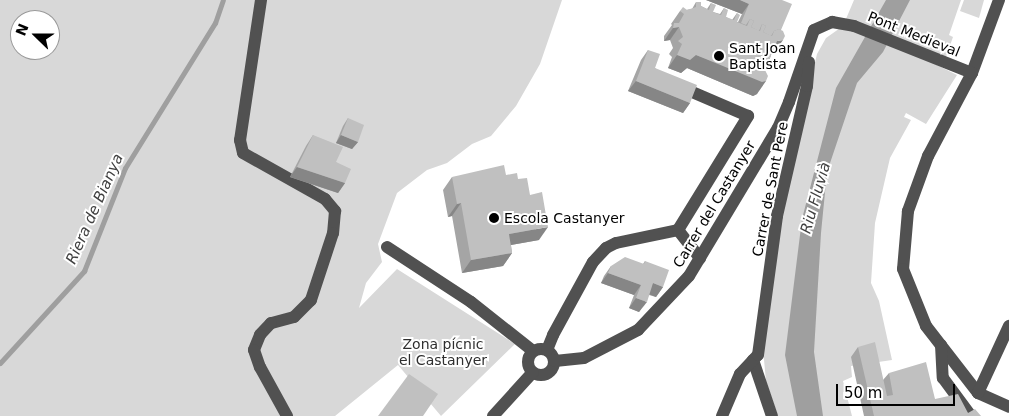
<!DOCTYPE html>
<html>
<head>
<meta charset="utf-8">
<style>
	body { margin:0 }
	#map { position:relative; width:1009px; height:416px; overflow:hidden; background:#fff; font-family:"DejaVu Sans",sans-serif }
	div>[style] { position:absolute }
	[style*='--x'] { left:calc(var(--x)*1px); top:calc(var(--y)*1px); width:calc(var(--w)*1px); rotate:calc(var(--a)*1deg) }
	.green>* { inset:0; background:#d8d8d8 }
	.water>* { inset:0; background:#9f9f9f }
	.stream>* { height:5px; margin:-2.5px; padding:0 2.5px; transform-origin:2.5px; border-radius:2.5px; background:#9f9f9f }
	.minor>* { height:12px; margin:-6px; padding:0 6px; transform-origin:6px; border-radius:6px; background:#515151 }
	.minor>.ring { margin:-6px; padding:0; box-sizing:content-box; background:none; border:12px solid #515151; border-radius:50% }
	.wall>* { inset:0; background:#a5a5a5 }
	.shaded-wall>* { inset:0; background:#868686 }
	.building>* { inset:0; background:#c0c0c0 }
	.dots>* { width:14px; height:14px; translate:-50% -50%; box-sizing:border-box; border:2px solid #fff; border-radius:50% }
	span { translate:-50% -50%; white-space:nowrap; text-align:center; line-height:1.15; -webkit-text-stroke:4px #fff; paint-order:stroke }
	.street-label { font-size:14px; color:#000 }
	.poi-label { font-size:14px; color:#000 }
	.left { translate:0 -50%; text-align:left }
	.park-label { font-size:14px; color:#2f2f2f }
	.water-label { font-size:15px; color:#404040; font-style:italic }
	.north { position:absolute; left:10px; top:10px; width:50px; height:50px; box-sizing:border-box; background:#fff; border:1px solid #999; border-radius:50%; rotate:292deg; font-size:14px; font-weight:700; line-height:20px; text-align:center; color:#000 }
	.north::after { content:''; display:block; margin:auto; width:18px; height:22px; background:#000; clip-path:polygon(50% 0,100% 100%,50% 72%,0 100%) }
	.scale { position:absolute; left:836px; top:384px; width:119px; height:22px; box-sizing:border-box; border:2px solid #000; border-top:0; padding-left:6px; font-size:15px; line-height:18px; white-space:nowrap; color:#000; -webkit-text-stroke:4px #fff; paint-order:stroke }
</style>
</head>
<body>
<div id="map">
	<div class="green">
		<div style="clip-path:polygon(evenodd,0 0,562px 0,540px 64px,516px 106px,491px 136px,472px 144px,447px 163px,427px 170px,397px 193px,378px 244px,382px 262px,366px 283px,359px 308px,397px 269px,515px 344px,441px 416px,398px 365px,335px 416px,0 416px,0 0,20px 20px,50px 20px,50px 50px,20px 50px,20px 20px)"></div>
		<div style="clip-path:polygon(854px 0,961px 0,949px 35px,953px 37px,946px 57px,935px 64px,957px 75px,926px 124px,906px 113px,904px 117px,911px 120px,890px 158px,875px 223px,871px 283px,879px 301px,892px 360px,851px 366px,852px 377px,843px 381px,852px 416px,778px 416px,766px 381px,763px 349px,779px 220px,817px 54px,826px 38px,843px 26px)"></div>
		<div style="clip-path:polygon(964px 0,984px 0,979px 18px,960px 11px)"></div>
	</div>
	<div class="water">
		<div style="clip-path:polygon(886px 0,910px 0,883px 52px,857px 83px,827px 172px,821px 233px,814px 352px,823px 416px,797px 416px,785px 355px,802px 219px,836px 88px)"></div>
	</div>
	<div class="stream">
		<div style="--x:0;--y:363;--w:125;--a:-47.6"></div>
		<div style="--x:84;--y:271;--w:111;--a:-68.3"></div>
		<div style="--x:125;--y:168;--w:171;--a:-58.2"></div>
		<div style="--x:215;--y:23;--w:24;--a:-71"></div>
	</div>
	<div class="minor">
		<div style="--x:261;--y:0;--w:142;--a:98.5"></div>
		<div style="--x:240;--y:140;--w:13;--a:77"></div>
		<div style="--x:243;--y:153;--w:94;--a:29.3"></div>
		<div style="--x:325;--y:199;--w:16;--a:50"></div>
		<div style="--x:335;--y:211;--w:22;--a:95"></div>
		<div style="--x:333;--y:233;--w:71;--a:108.2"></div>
		<div style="--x:311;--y:300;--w:24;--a:135"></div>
		<div style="--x:294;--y:317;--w:24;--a:165"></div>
		<div style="--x:271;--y:323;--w:16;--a:133"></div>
		<div style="--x:260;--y:335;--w:16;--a:112"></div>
		<div style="--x:254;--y:350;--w:18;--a:71"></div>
		<div style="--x:260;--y:367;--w:56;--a:61.1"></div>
		<div style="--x:999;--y:0;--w:78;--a:110.3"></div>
		<div style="--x:972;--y:73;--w:94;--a:117.9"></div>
		<div style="--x:928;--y:156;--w:59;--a:110"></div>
		<div style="--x:908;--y:211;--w:58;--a:94.9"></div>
		<div style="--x:903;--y:269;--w:61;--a:68"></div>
		<div style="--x:926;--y:326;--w:85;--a:52.2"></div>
		<div style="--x:978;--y:393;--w:34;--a:24"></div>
		<div style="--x:678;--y:230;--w:134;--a:-58.4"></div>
		<div style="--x:748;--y:116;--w:76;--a:-156.8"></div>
		<div style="--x:387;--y:247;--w:100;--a:33.2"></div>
		<div style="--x:471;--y:302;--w:79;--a:38.3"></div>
		<div style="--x:941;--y:345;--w:33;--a:87"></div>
		<div style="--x:943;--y:378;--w:47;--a:53.6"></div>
		<div class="ring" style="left:528px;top:349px;width:14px;height:14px"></div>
		<div style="--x:547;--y:350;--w:16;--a:-68"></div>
		<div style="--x:553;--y:335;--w:83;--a:-61.3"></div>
		<div style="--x:593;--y:262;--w:19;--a:-47"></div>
		<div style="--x:606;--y:248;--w:11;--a:-27"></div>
		<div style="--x:616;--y:243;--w:63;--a:-11.8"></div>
		<div style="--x:678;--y:230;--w:36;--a:52"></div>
		<div style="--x:753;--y:360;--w:59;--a:71.3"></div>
		<div style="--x:555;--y:361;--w:29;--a:-6"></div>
		<div style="--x:584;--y:358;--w:61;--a:-27.4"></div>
		<div style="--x:638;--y:330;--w:74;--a:-46.6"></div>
		<div style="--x:689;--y:276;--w:173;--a:-59"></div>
		<div style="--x:778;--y:128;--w:28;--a:-67"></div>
		<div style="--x:789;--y:102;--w:76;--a:-70.9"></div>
		<div style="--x:814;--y:30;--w:20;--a:-24"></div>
		<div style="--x:832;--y:22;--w:22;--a:10"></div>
		<div style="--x:854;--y:26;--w:127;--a:21.7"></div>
		<div style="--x:978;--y:393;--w:74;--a:-65.2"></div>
		<div style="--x:493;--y:416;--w:59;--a:-47.7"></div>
		<div style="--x:722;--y:416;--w:46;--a:-66.8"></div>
		<div style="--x:740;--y:374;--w:26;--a:-47"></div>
		<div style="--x:758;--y:355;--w:140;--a:-82.2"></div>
		<div style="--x:777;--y:216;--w:133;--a:-77"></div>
		<div style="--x:807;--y:86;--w:24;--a:-85"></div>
	</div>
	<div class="wall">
		<div style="clip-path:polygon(706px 0,782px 0,781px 30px,774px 53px,772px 53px,765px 70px,757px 94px,753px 96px,687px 68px,681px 73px,668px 68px,672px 57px,669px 54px,673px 48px,670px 40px,664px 41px,664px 36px,672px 25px,671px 24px,680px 11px,692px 9px,696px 2px,701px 6px,707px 9px,711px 3px,713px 12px,720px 14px,724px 8px,726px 17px,732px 20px,737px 13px,737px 22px,738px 22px,742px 14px)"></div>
		<div style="clip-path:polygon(648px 50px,655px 68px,690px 103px,683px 113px,628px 91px,641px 60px)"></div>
		<div style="clip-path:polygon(348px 118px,358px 142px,352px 149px,336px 143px,343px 126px)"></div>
		<div style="clip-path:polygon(313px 135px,336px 162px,345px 183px,338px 193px,290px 177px,306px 146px)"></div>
		<div style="clip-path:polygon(506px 175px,518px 179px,539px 240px,511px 245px,512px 253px,503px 266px,462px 273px,452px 216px,448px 217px,443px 190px,452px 177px)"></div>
		<div style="clip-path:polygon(645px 261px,663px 287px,656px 297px,649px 295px,639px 312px,629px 308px,634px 295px,601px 283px,604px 276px,611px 266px,643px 264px)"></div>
		<div style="clip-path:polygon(858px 347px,883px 380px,889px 373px,935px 399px,968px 413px,981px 416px,864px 416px,851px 357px)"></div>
	</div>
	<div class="shaded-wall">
		<div style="clip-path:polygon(706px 0,740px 0,749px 4px,742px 14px)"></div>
		<div style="clip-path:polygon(679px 27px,670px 40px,664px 41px,673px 28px)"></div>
		<div style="clip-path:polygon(783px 40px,774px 53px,768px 54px,777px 41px)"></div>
		<div style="clip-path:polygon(677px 55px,696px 55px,766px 81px,757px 94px,753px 96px,687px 68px,681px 73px,668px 68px)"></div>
		<div style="clip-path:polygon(636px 81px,690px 103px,683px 113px,628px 91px)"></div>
		<div style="clip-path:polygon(341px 135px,358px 142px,352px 149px,336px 143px)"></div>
		<div style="clip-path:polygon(297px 167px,345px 183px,338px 193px,290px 177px)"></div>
		<div style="clip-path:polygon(461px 203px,452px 216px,448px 217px,457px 204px)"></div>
		<div style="clip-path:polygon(548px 227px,539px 240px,500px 247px,509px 234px)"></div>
		<div style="clip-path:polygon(512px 253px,503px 266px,462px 273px,471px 260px)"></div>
		<div style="clip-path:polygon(608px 273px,641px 285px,634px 295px,601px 283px)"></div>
		<div style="clip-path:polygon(653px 283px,663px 287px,656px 297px,646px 293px)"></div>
		<div style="clip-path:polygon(636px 298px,647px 302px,639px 312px,629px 308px)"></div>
	</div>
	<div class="building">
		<div style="clip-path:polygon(740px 0,782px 0,792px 4px,781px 30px,779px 29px,774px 31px,771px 36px,763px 32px,766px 26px,762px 24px,759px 31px,751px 27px,754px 21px,750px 19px,746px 25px,741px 23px,749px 4px)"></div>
		<div style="clip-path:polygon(696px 2px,701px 2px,701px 6px,709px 10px,711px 3px,716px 5px,713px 12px,721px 15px,724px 8px,728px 10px,726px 17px,734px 20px,737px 13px,740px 15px,737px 22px,747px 26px,750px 19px,754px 21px,751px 27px,760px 31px,762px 24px,766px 26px,763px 32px,772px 36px,774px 31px,779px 29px,783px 31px,785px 36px,783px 40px,777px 41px,765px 70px,768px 76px,766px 81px,762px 82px,696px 55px,690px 60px,677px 55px,682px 44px,678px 41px,683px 37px,679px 27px,673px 28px,674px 23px,679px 23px,684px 14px,680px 11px,683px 7px,687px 10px,696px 7px)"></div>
		<div style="clip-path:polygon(648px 50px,660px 54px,655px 68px,697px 85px,690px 103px,636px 81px)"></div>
		<div style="clip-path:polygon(348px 118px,364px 125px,358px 142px,341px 135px)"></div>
		<div style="clip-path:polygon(313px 135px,343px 147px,336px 162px,351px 169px,345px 183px,297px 167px)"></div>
		<div style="clip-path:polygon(504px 165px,506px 175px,517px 173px,518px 179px,527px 178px,530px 195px,542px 192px,548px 227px,509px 234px,512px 253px,471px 260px,461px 203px,457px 204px,452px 177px)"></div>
		<div style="clip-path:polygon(625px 257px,644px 264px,645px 261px,669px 270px,663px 287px,653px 283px,647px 302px,636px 298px,641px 285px,608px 273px,611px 266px)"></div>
		<div style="clip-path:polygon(875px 342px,887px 396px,893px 395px,889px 373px,926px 362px,935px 399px,958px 394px,968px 413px,975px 409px,981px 416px,874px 416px,858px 347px)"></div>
		<div style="clip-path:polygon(409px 374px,438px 394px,423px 416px,378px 416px)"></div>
	</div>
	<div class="dots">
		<div style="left:719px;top:56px;background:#000"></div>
		<div style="left:494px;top:218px;background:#000"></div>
	</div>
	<div class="street-label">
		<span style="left:914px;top:34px;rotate:22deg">Pont Medieval</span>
		<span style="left:770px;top:189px;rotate:-79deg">Carrer de Sant Pere</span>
		<span style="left:714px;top:204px;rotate:-59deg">Carrer del Castanyer</span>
	</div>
	<div class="poi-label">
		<span class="left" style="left:729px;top:56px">Sant Joan<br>Baptista</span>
		<span class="left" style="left:504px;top:218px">Escola Castanyer</span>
	</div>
	<div class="park-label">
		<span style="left:443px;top:352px">Zona pícnic<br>el Castanyer</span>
	</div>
	<div class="water-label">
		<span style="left:816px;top:198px;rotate:-74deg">Riu Fluvià</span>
		<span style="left:95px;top:209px;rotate:-66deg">Riera de Bianya</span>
	</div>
	<div class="north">N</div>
	<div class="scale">50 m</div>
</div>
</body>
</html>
